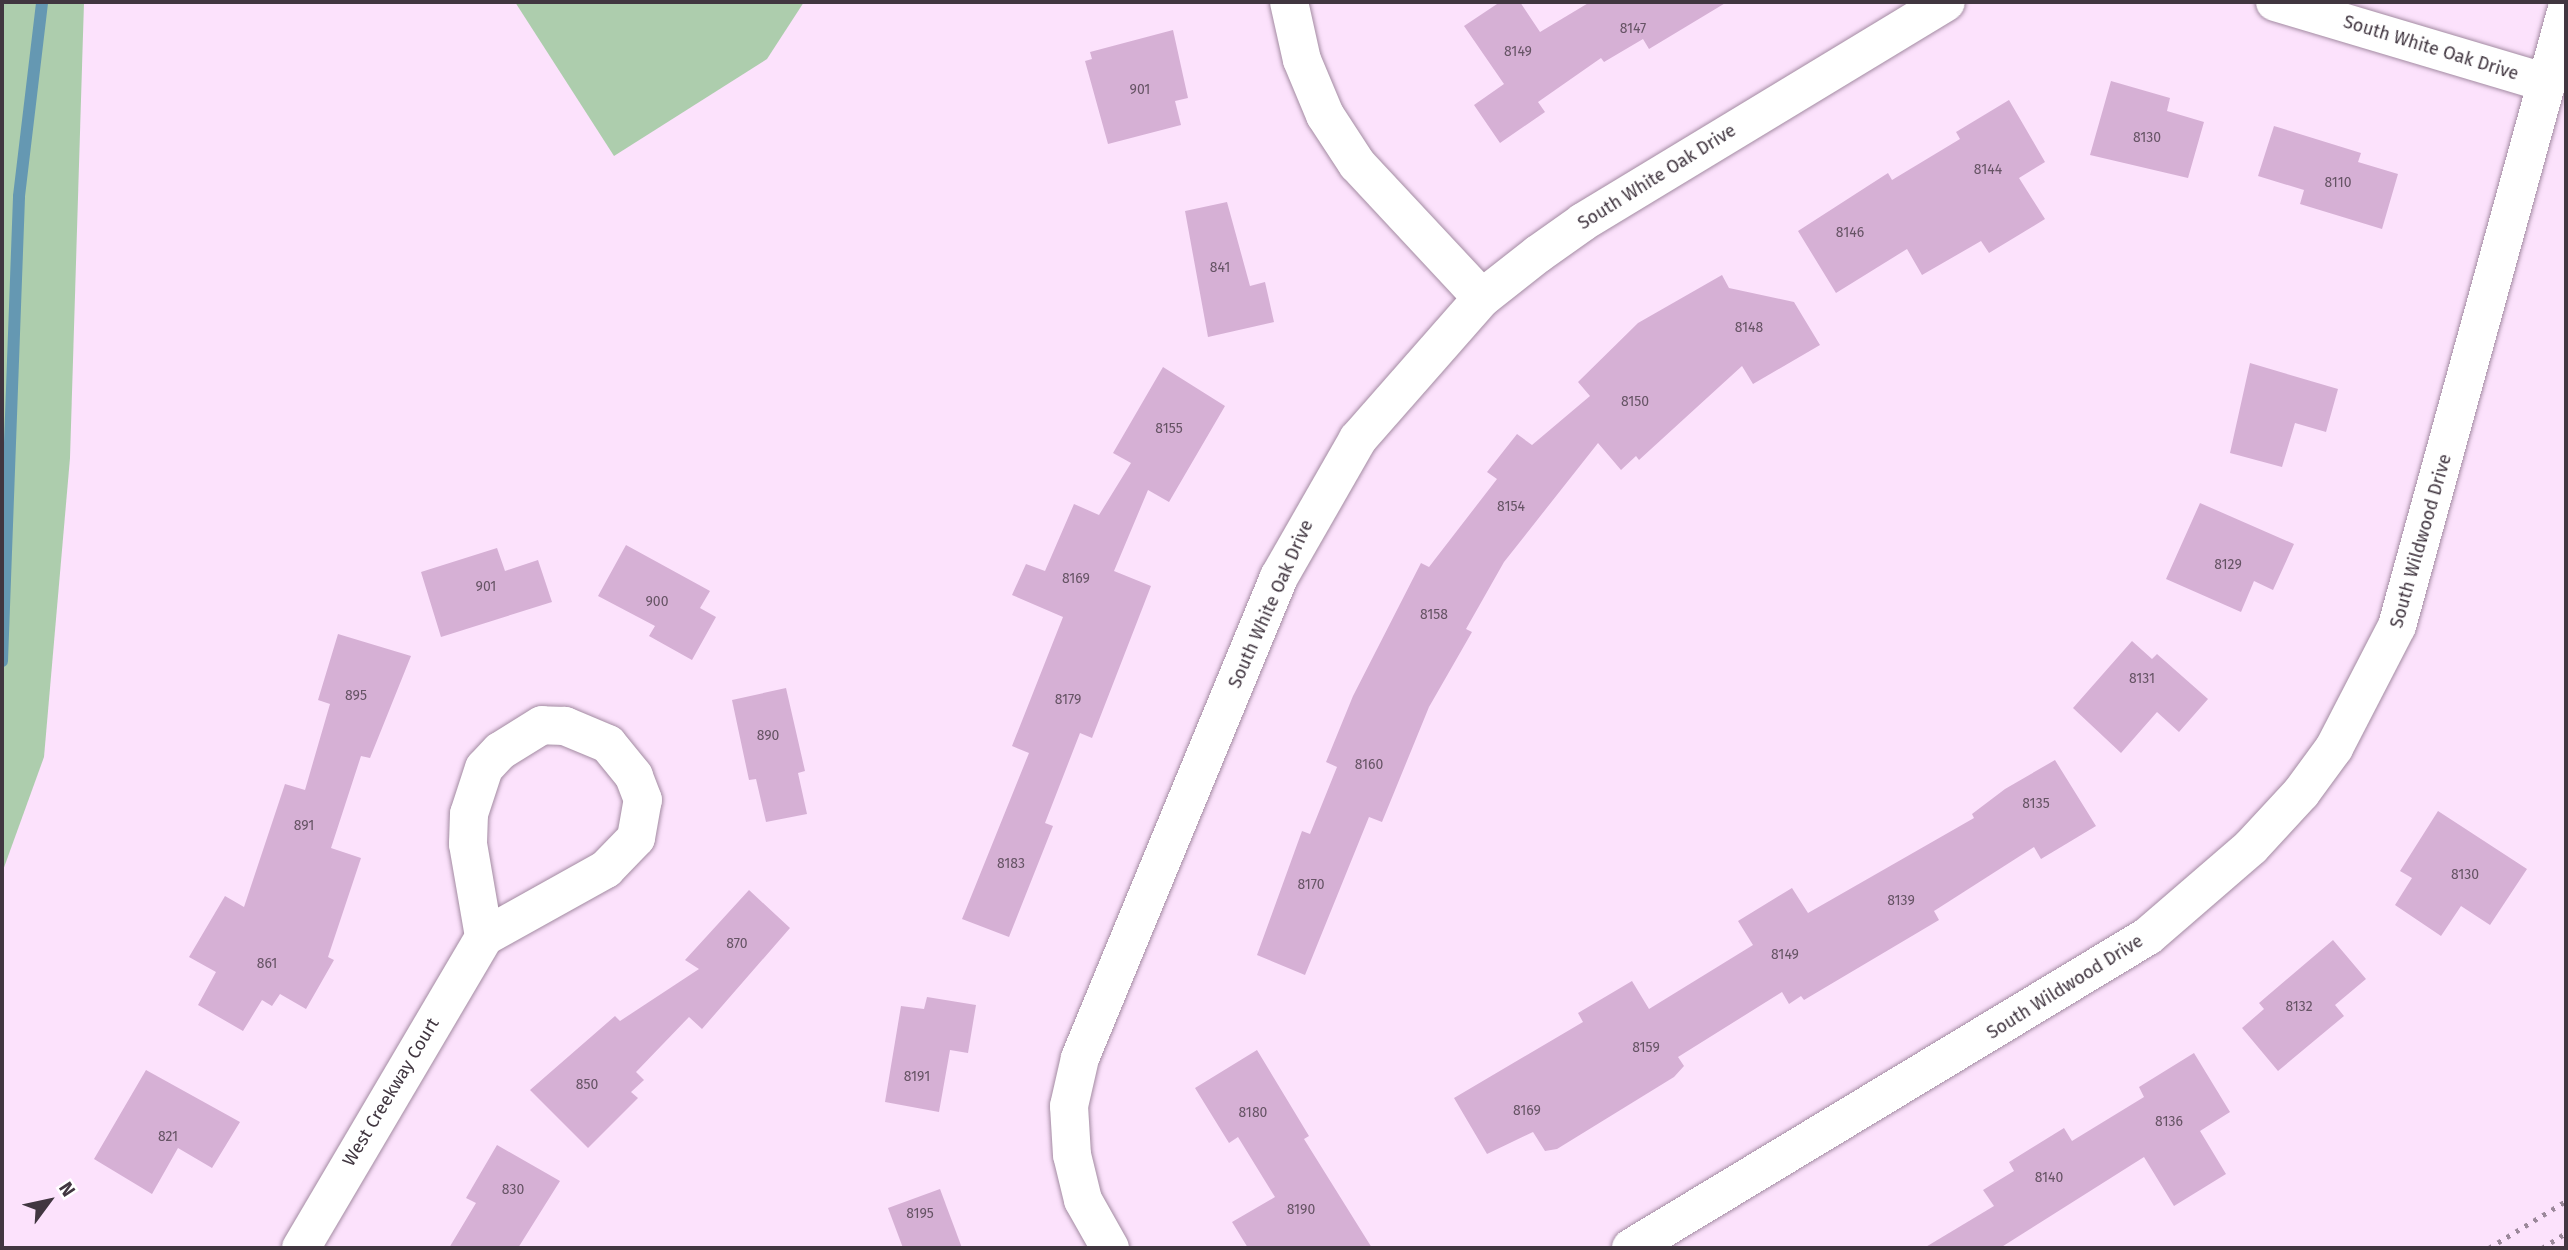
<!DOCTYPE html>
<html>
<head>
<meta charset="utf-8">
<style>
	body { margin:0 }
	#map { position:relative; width:2568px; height:1250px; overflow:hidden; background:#fce2fc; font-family:"Fira Sans",sans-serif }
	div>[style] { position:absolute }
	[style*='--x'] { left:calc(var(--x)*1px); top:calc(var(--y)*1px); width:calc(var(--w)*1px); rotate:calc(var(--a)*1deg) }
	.green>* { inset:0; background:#adcdad }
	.stream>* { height:12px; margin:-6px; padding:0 6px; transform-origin:6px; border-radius:6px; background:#6598b2 }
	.building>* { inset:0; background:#d6b0d5 }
	.roads { filter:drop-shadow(0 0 2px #a38ba2) drop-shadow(0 0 2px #a38ba2) }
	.street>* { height:38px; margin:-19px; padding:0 19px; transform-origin:19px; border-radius:19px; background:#fff }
	.rail>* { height:5px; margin-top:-2.5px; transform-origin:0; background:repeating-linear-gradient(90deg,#9b889a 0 3.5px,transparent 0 10.5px) }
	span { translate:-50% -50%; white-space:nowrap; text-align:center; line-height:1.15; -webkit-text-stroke:5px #fff; paint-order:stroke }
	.number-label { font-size:14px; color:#665465 }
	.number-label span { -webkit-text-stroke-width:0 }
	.street-label { font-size:18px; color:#413640 }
	.frame { position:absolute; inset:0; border:4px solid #413640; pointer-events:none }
	.north { position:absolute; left:14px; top:1166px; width:70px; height:70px; -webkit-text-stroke:5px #fff; paint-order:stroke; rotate:57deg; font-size:19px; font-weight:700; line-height:28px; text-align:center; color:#413640 }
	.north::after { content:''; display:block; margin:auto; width:24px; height:32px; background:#413640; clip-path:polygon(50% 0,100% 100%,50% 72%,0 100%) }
</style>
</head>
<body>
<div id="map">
	<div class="green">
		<div style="clip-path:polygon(2px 2px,84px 2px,70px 458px,44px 757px,2px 873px)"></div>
		<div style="clip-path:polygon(515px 2px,804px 2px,767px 59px,614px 156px)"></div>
	</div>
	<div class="stream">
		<div style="--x:2;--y:661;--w:465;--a:-87.9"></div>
		<div style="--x:19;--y:196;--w:195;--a:-83.2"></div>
	</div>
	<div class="building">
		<div style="clip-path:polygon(1500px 2px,1520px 2px,1540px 32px,1590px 2px,1727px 2px,1649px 49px,1643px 39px,1604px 62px,1601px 58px,1538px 102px,1545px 112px,1500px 143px,1474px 105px,1504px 84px,1464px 26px)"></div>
		<div style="clip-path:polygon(1173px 30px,1188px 98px,1175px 101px,1181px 125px,1108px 144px,1085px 61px,1092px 59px,1090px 52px)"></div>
		<div style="clip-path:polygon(2111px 81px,2170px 98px,2167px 111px,2204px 122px,2188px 178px,2090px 155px)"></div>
		<div style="clip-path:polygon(2009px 100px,2045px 162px,2019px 178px,2045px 219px,1989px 253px,1981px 241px,1922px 275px,1907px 249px,1836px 293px,1798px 231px,1888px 173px,1892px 180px,1960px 139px,1956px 132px)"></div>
		<div style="clip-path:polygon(2274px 126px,2361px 153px,2358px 162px,2398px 174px,2382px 229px,2300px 204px,2304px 190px,2258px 176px)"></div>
		<div style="clip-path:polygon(1227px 202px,1250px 286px,1265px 282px,1274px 322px,1208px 337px,1185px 211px)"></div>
		<div style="clip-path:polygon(1722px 275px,1729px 288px,1794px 302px,1820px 345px,1753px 384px,1742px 366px,1639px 460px,1636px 456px,1621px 470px,1598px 443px,1504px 562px,1466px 629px,1472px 632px,1429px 707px,1382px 822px,1369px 817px,1305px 975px,1257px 955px,1302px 831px,1310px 834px,1337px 767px,1326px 762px,1353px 696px,1421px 563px,1429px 567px,1497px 479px,1487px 472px,1517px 434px,1532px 445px,1590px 396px,1578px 382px,1638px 323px)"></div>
		<div style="clip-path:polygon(2250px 363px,2338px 389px,2326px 432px,2295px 423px,2282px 467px,2230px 453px)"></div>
		<div style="clip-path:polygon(1163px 367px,1225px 406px,1169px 502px,1148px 490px,1114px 571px,1151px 586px,1092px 738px,1080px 733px,1045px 823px,1053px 826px,1009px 937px,962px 919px,1029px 753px,1012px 746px,1063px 617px,1012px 595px,1026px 564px,1045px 571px,1074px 504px,1099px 515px,1131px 463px,1113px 453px)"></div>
		<div style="clip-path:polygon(2200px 503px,2294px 544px,2273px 590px,2254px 581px,2241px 612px,2166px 579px)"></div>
		<div style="clip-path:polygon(626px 545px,710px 591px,700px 608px,716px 617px,692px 660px,649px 636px,655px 626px,598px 596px)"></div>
		<div style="clip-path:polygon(497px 548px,505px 571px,538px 560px,552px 602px,441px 637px,421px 572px)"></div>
		<div style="clip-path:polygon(338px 634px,411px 656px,370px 758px,361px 756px,331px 848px,361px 858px,328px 957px,334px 960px,306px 1009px,280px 994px,272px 1006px,262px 1000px,243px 1031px,198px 1005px,216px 972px,189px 957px,225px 896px,244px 907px,285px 784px,305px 790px,330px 704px,318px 700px)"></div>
		<div style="clip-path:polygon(2132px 641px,2152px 659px,2157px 654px,2208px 699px,2179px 732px,2157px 712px,2121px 753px,2073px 708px)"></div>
		<div style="clip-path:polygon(786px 688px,805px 771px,798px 773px,807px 814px,766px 822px,756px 779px,749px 780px,732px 700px)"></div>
		<div style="clip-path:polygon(2055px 760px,2096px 826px,2041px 859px,2034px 847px,1934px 911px,1939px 920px,1804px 1000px,1801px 996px,1789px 1004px,1782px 992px,1678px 1057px,1684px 1066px,1674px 1077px,1557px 1149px,1545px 1151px,1533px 1132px,1487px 1154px,1454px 1098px,1583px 1022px,1578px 1013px,1632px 981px,1649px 1009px,1753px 945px,1738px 921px,1792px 888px,1808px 913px,1974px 818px,1972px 814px,2005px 789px)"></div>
		<div style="clip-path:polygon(2438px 811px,2527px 869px,2490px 925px,2461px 906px,2441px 936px,2395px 905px,2412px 878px,2400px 871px)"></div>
		<div style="clip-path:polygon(749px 890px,790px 928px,702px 1029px,689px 1017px,636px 1072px,644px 1080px,631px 1092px,638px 1098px,588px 1148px,530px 1090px,615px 1016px,620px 1021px,699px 969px,685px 960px)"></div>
		<div style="clip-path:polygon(2333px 940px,2366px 979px,2335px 1005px,2344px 1016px,2278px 1071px,2242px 1028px,2264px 1009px,2259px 1003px)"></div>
		<div style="clip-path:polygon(927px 997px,976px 1005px,968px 1053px,950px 1050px,939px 1112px,885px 1102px,901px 1006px,924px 1009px)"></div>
		<div style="clip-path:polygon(1257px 1050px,1309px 1136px,1304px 1139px,1372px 1248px,1248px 1248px,1232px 1222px,1275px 1197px,1238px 1137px,1229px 1143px,1195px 1088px)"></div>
		<div style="clip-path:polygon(2194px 1053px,2230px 1112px,2200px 1131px,2226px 1174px,2174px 1206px,2144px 1157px,2000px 1248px,1924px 1248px,1994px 1206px,1983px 1190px,2014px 1171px,2009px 1162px,2064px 1128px,2072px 1141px,2144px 1097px,2139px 1087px)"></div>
		<div style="clip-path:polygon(146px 1070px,240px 1122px,212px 1168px,178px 1148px,152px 1194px,94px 1159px)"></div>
		<div style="clip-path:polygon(497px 1145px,560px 1181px,518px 1248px,449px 1248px,476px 1203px,466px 1198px)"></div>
		<div style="clip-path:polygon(940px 1189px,962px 1248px,903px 1248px,888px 1208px)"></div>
	</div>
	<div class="roads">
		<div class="street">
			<div style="--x:1289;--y:2;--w:59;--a:77.4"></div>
			<div style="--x:1302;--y:60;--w:60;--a:67.3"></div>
			<div style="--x:1325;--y:115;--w:59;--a:56.9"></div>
			<div style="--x:1357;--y:164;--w:183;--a:47"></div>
			<div style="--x:2275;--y:2;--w:284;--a:16.6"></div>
			<div style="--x:301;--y:1248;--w:361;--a:-59.5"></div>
			<div style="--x:484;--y:937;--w:140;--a:-29.1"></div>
			<div style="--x:606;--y:869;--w:43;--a:-45.9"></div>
			<div style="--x:636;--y:838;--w:39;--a:-80"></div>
			<div style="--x:643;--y:800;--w:26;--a:-111"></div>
			<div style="--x:634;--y:776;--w:41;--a:-129.1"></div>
			<div style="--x:608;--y:744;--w:47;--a:-157.3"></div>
			<div style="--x:565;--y:726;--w:23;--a:-178"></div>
			<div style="--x:542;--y:725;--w:49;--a:148.2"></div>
			<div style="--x:500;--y:751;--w:23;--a:133"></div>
			<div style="--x:484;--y:768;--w:48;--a:108.1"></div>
			<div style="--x:469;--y:814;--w:30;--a:92"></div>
			<div style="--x:468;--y:844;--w:94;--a:80.2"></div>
			<div style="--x:1110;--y:1248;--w:55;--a:-119.4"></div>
			<div style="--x:1083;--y:1200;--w:46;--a:-103.7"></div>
			<div style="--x:1072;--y:1155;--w:49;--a:-93.5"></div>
			<div style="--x:1069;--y:1106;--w:49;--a:-77.1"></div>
			<div style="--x:1080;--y:1058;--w:521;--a:-67.52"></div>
			<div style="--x:1279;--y:577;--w:159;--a:-60.2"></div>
			<div style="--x:1358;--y:439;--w:188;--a:-48.7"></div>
			<div style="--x:1482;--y:298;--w:71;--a:-38.2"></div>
			<div style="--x:1538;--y:254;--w:55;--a:-35.4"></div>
			<div style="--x:1583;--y:222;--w:424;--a:-31.2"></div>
			<div style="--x:1631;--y:1248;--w:604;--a:-31.11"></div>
			<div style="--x:2148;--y:936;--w:136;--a:-40.8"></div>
			<div style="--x:2251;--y:847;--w:74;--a:-47.2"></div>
			<div style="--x:2301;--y:793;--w:56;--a:-53.7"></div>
			<div style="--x:2334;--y:748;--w:137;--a:-62.7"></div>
			<div style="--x:2397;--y:626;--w:637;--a:-74.61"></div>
		</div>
	</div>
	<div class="rail">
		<div style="--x:2489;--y:1248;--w:90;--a:-31.4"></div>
		<div style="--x:2542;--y:1248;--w:28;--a:-32"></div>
	</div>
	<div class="number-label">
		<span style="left:1633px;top:29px">8147</span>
		<span style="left:1518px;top:52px">8149</span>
		<span style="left:1140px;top:90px">901</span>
		<span style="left:2147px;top:138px">8130</span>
		<span style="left:1988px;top:170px">8144</span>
		<span style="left:2338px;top:183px">8110</span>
		<span style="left:1850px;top:233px">8146</span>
		<span style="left:1220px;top:268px">841</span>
		<span style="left:1749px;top:328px">8148</span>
		<span style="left:1635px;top:402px">8150</span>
		<span style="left:1169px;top:429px">8155</span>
		<span style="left:1511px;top:507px">8154</span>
		<span style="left:2228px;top:565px">8129</span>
		<span style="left:1076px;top:579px">8169</span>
		<span style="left:486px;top:587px">901</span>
		<span style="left:657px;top:602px">900</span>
		<span style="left:1434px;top:615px">8158</span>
		<span style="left:2142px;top:679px">8131</span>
		<span style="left:356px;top:696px">895</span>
		<span style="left:1068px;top:700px">8179</span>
		<span style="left:768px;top:736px">890</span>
		<span style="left:1369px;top:765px">8160</span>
		<span style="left:2036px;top:804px">8135</span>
		<span style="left:304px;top:826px">891</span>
		<span style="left:1011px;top:864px">8183</span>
		<span style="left:2465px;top:875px">8130</span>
		<span style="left:1311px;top:885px">8170</span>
		<span style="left:1901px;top:901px">8139</span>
		<span style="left:737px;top:944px">870</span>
		<span style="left:1785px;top:955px">8149</span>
		<span style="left:267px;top:964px">861</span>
		<span style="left:2299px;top:1007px">8132</span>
		<span style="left:1646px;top:1048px">8159</span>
		<span style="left:917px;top:1077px">8191</span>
		<span style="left:587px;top:1085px">850</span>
		<span style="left:1527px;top:1111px">8169</span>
		<span style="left:1253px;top:1113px">8180</span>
		<span style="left:2169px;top:1122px">8136</span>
		<span style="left:168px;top:1137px">821</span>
		<span style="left:2049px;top:1178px">8140</span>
		<span style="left:513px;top:1190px">830</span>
		<span style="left:1301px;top:1210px">8190</span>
		<span style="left:920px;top:1214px">8195</span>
	</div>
	<div class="street-label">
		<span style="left:2431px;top:48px;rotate:17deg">South White Oak Drive</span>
		<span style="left:1657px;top:177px;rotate:-32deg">South White Oak Drive</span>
		<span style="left:2421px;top:541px;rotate:-74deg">South Wildwood Drive</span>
		<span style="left:1271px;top:604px;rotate:-66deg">South White Oak Drive</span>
		<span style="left:2065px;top:987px;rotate:-32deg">South Wildwood Drive</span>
		<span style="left:391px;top:1092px;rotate:-59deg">West Creekway Court</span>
	</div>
	<div class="frame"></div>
	<div class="north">N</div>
</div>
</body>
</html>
